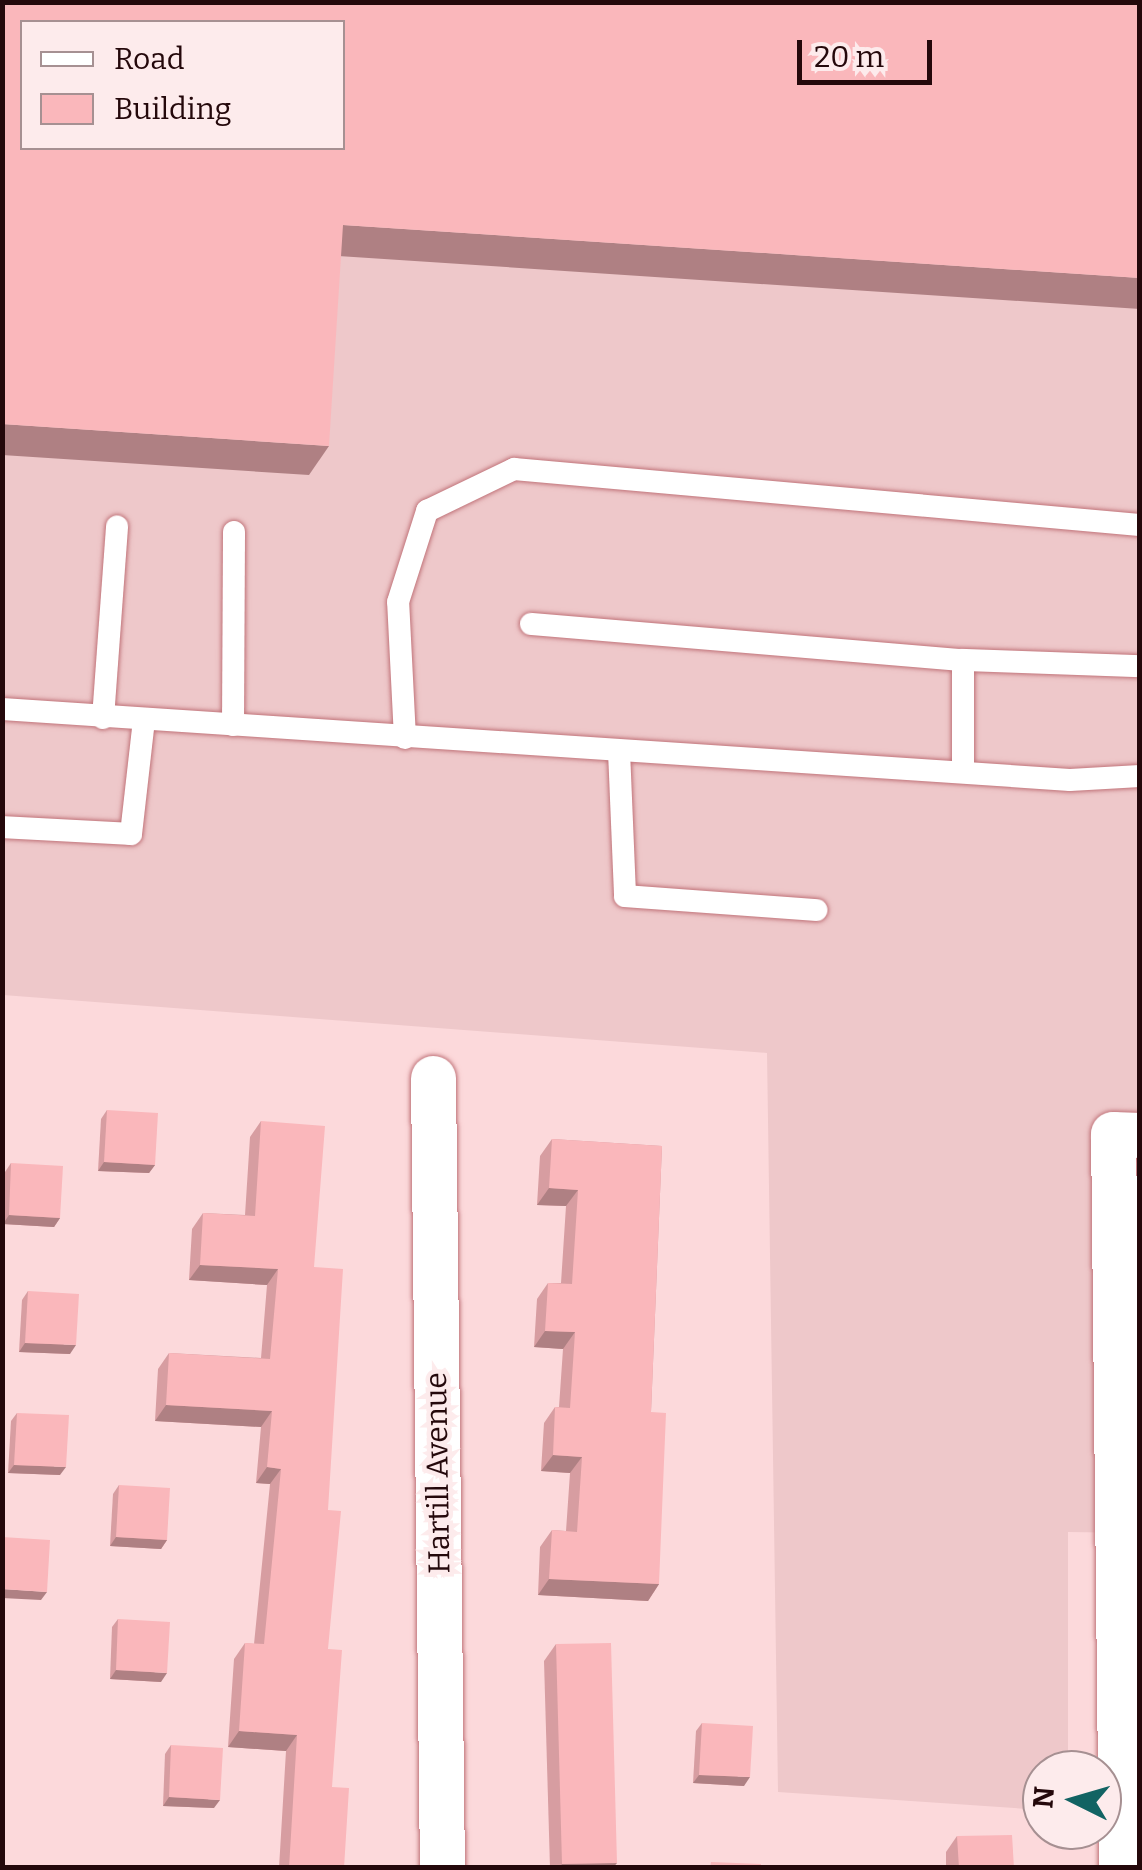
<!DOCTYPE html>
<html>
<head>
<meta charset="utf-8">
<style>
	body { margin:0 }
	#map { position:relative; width:1142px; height:1870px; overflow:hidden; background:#fcd9db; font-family:Bitter,serif }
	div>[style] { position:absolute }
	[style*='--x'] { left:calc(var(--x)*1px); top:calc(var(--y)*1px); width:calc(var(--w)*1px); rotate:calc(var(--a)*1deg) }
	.built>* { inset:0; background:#eec8ca }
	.roads { filter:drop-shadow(0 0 2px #c1747a) drop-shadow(0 0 2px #c1747a) }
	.lane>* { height:22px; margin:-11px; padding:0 11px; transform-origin:11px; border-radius:11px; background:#fff }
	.street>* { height:45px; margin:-22.5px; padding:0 22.5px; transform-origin:22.5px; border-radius:22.5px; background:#fff }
	.wall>* { inset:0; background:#d79da1 }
	.shaded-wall>* { inset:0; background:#af8083 }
	.building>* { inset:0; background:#fab7bb }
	span { translate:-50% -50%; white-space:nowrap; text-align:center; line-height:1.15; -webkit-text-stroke:9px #fdebec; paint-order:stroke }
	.street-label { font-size:30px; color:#24080b }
	.frame { position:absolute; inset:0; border:5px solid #24080b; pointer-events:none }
	.legend { position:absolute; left:20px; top:20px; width:325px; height:130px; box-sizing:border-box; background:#fdebec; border:2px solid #a69092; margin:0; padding:12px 18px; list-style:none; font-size:30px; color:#24080b }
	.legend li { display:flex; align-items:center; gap:20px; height:50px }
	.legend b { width:50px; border:2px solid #a69092 }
	.north { position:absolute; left:1022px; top:1750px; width:100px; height:100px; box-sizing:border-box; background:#fdebec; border:2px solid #a69092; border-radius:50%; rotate:275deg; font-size:28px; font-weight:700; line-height:40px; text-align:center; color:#24080b }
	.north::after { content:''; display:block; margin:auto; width:35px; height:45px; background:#126363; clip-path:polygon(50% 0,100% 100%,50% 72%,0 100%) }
	.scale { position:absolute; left:797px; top:40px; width:135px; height:45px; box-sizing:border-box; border:5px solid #24080b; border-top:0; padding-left:12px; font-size:30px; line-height:35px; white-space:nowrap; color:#24080b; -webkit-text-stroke:8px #fdebec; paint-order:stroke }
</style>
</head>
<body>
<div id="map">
	<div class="built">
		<div style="clip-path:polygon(evenodd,2px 3px,1139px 3px,1139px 1533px,1068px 1532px,1068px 1770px,1042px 1770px,1042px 1810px,778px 1792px,767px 1053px,3px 995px,2px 3px,22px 22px,342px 22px,342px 148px,22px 148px,22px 22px)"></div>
	</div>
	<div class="roads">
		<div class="lane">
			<div style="--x:531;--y:624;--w:433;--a:4.8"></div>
			<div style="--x:2;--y:709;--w:1070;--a:3.8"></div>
			<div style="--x:1070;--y:780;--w:70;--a:-3.3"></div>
			<div style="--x:103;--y:718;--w:192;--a:-85.8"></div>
			<div style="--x:233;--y:725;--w:193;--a:-89.7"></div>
			<div style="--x:405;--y:738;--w:136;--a:-92.9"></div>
			<div style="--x:398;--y:602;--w:96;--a:-72.3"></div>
			<div style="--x:427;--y:511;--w:97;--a:-25.8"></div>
			<div style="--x:514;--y:469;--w:628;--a:5.11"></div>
			<div style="--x:619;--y:751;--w:145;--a:87.6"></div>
			<div style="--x:625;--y:896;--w:192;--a:4.2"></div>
			<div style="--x:963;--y:772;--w:112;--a:-90"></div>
			<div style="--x:963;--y:660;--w:174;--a:2"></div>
			<div style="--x:2;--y:827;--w:129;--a:3.1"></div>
			<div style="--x:131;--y:834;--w:115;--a:-83.5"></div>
		</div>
		<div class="street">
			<div style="--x:433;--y:1078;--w:790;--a:89.35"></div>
			<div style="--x:1121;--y:1868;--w:734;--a:-90.62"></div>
			<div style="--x:1113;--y:1134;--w:27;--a:2"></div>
		</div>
	</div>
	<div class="wall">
		<div style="clip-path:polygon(107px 1110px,155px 1165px,149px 1173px,98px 1171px,101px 1119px)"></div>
		<div style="clip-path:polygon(261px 1121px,314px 1267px,328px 1510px,328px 1649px,332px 1787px,344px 1868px,279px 1868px,286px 1751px,228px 1747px,234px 1659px,245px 1643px,254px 1644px,270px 1484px,256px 1483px,261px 1427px,155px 1421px,158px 1369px,169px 1353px,261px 1358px,267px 1285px,189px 1280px,192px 1229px,203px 1213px,245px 1215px,250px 1137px)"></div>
		<div style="clip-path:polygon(552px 1139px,662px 1146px,651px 1412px,659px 1584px,648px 1601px,538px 1595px,540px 1547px,552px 1530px,566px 1531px,570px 1473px,541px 1471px,544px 1423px,555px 1407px,559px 1407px,563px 1349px,534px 1347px,537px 1299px,548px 1283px,561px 1283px,566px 1206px,537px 1205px,540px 1156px)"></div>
		<div style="clip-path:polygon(11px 1163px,60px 1218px,54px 1227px,3px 1224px,5px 1172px)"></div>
		<div style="clip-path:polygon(28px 1291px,70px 1354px,19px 1352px,22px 1300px)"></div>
		<div style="clip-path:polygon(17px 1413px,60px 1475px,8px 1473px,11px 1421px)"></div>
		<div style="clip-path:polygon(119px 1485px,167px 1540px,161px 1549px,110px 1546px,113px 1494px)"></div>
		<div style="clip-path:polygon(118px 1619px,161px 1682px,110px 1679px,112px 1627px)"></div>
		<div style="clip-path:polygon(556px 1644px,613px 1868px,550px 1868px,544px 1661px)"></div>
		<div style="clip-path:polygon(702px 1723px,744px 1786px,693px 1783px,696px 1731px)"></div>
		<div style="clip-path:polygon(171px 1745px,214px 1808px,163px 1806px,165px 1754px)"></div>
		<div style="clip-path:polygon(957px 1836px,1014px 1868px,946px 1868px,946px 1852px)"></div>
	</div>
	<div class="shaded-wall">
		<div style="clip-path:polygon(343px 225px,1140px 278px,1140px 309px,323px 255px)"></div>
		<div style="clip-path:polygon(2px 424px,329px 446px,309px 475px,2px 455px)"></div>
		<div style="clip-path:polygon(104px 1162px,155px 1165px,149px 1173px,98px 1171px)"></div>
		<div style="clip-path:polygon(549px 1188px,578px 1190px,566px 1206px,537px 1205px)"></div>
		<div style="clip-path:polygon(9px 1215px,60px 1218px,54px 1227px,3px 1224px)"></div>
		<div style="clip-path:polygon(200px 1265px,278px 1269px,267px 1285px,189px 1280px)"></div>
		<div style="clip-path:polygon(545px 1331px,575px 1332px,563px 1349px,534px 1347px)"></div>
		<div style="clip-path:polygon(25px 1343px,76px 1345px,70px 1354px,19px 1352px)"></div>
		<div style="clip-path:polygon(166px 1405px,272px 1411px,261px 1427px,155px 1421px)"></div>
		<div style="clip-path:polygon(553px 1455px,582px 1457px,570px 1473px,541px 1471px)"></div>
		<div style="clip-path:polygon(14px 1465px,66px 1467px,60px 1475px,8px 1473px)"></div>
		<div style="clip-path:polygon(267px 1467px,281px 1469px,270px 1484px,256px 1483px)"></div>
		<div style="clip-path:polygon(116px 1537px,167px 1540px,161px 1549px,110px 1546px)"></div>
		<div style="clip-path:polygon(549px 1579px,659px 1584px,648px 1601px,538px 1595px)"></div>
		<div style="clip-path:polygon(2px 1589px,47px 1592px,41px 1600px,2px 1598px)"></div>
		<div style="clip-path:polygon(116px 1670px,167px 1673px,161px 1682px,110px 1679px)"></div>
		<div style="clip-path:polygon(239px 1731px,297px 1735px,286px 1751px,228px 1747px)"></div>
		<div style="clip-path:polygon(699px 1775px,750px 1777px,744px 1786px,693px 1783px)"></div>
		<div style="clip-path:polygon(169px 1797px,220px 1800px,214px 1808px,163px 1806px)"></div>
		<div style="clip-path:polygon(617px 1863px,613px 1868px,559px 1868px,562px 1864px)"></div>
	</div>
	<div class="building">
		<div style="clip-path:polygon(evenodd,2px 2px,1140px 2px,1140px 278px,343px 225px,329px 446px,2px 424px,2px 2px,22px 22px,342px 22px,342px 148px,22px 148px,22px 22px)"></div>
		<div style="clip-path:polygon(107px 1110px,158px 1113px,155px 1165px,104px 1162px)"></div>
		<div style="clip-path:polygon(261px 1121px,325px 1126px,314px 1267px,343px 1269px,328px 1510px,341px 1511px,328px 1649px,342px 1650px,332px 1787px,349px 1788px,344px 1868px,289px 1868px,297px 1735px,239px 1731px,245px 1643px,264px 1644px,281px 1469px,267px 1467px,272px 1411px,166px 1405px,169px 1353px,270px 1359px,278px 1269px,200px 1265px,203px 1213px,255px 1216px)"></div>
		<div style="clip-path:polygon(552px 1139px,662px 1146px,651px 1412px,666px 1413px,659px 1584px,549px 1579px,552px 1530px,577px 1532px,582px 1457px,553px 1455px,555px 1407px,570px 1408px,575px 1332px,545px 1331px,548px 1283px,572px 1284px,578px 1190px,549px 1188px)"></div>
		<div style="clip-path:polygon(11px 1163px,63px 1166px,60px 1218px,9px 1215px)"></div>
		<div style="clip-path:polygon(28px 1291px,79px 1294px,76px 1345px,25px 1343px)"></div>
		<div style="clip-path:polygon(17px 1413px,69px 1415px,66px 1467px,14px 1465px)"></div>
		<div style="clip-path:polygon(119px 1485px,170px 1488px,167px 1540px,116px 1537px)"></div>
		<div style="clip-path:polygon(2px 1537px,50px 1540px,47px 1592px,2px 1589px)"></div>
		<div style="clip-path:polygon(118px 1619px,170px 1622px,167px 1673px,116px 1670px)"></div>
		<div style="clip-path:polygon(611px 1643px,617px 1863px,562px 1864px,556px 1644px)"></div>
		<div style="clip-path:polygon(702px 1723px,753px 1726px,750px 1777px,699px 1775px)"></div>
		<div style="clip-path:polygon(171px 1745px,223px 1748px,220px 1800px,169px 1797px)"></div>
		<div style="clip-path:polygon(1012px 1835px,1014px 1868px,959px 1868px,957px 1836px)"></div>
		<div style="clip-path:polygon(711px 1862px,761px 1864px,761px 1868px,710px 1868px)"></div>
	</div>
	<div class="street-label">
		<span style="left:438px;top:1473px;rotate:-91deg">Hartill Avenue</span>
	</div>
	<div class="frame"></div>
	<ul class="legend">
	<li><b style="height:12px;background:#fff"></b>Road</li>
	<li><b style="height:28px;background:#fab7bb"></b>Building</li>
	</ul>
	<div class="north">N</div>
	<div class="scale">20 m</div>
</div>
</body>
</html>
